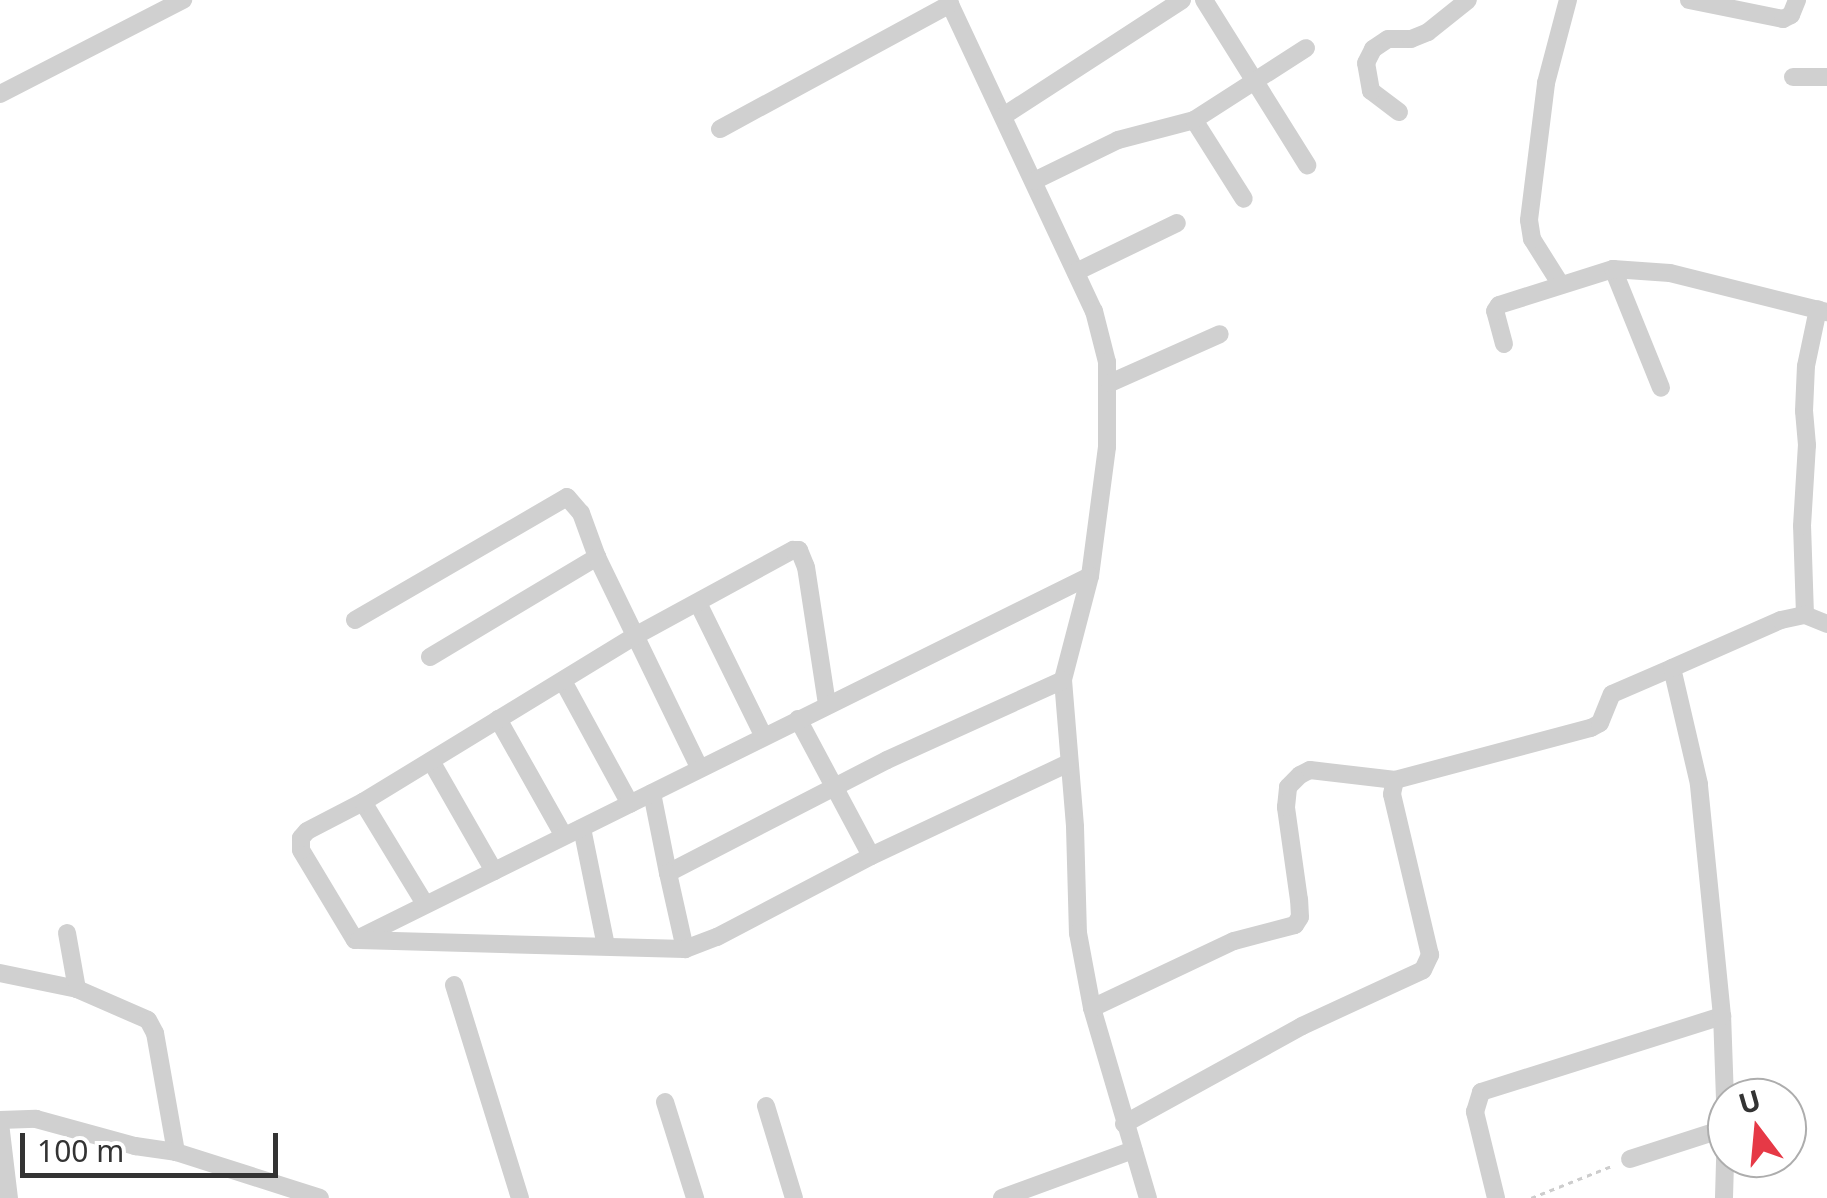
<!DOCTYPE html>
<html>
<head>
<meta charset="utf-8">
<style>
	body { margin:0 }
	#map { position:relative; width:1827px; height:1198px; overflow:hidden; background:#fff; font-family:"Noto Sans",sans-serif }
	div>[style] { position:absolute }
	[style*='--x'] { left:calc(var(--x)*1px); top:calc(var(--y)*1px); width:calc(var(--w)*1px); rotate:calc(var(--a)*1deg) }
	.path>* { height:2.5px; margin-top:-1.25px; transform-origin:0; background:repeating-linear-gradient(90deg,#cdcdcd 0 5px,transparent 0 10px) }
	.minor>* { height:18px; margin:-9px; padding:0 9px; transform-origin:9px; border-radius:9px; background:#d0d0d0 }
	span { translate:-50% -50%; white-space:nowrap; text-align:center; line-height:1.15; -webkit-text-stroke:10px #fff; paint-order:stroke }
	.north { position:absolute; left:1707px; top:1078px; width:100px; height:100px; box-sizing:border-box; background:#fff; border:2px solid #adadad; border-radius:50%; rotate:344deg; font-size:28px; font-weight:700; line-height:40px; text-align:center; color:#333 }
	.north::after { content:''; display:block; margin:auto; width:35px; height:45px; background:#e63946; clip-path:polygon(50% 0,100% 100%,50% 72%,0 100%) }
	.scale { position:absolute; left:20px; top:1133px; width:258px; height:45px; box-sizing:border-box; border:5px solid #333; border-top:0; padding-left:12px; font-size:30px; line-height:35px; white-space:nowrap; color:#333; -webkit-text-stroke:8px #fff; paint-order:stroke }
</style>
</head>
<body>
<div id="map">
	<div class="path">
		<div style="--x:1531;--y:1198;--w:89;--a:-21.7"></div>
	</div>
	<div class="minor">
		<div style="--x:948;--y:0;--w:344;--a:64.9"></div>
		<div style="--x:1094;--y:311;--w:53;--a:75.7"></div>
		<div style="--x:1107;--y:362;--w:85;--a:90"></div>
		<div style="--x:1107;--y:447;--w:130;--a:97.5"></div>
		<div style="--x:1090;--y:576;--w:107;--a:104.6"></div>
		<div style="--x:1063;--y:680;--w:147;--a:85.3"></div>
		<div style="--x:1075;--y:827;--w:106;--a:88.4"></div>
		<div style="--x:1078;--y:933;--w:76;--a:79.4"></div>
		<div style="--x:1092;--y:1008;--w:198;--a:73.6"></div>
		<div style="--x:1204;--y:0;--w:195;--a:58"></div>
		<div style="--x:1689;--y:0;--w:96;--a:11.4"></div>
		<div style="--x:1783;--y:19;--w:9;--a:-27"></div>
		<div style="--x:1791;--y:15;--w:16;--a:-68"></div>
		<div style="--x:1793;--y:77;--w:34;--a:0"></div>
		<div style="--x:0;--y:94;--w:206;--a:-27.2"></div>
		<div style="--x:1399;--y:112;--w:35;--a:-143"></div>
		<div style="--x:1371;--y:91;--w:28;--a:-100"></div>
		<div style="--x:1366;--y:63;--w:16;--a:-63"></div>
		<div style="--x:1373;--y:49;--w:18;--a:-34"></div>
		<div style="--x:1388;--y:39;--w:23;--a:0"></div>
		<div style="--x:1411;--y:39;--w:18;--a:-22"></div>
		<div style="--x:1428;--y:32;--w:51;--a:-38.7"></div>
		<div style="--x:1005;--y:115;--w:211;--a:-33"></div>
		<div style="--x:1194;--y:120;--w:93;--a:57.7"></div>
		<div style="--x:720;--y:129;--w:262;--a:-28.5"></div>
		<div style="--x:1034;--y:181;--w:93;--a:-26"></div>
		<div style="--x:1118;--y:140;--w:79;--a:-14.7"></div>
		<div style="--x:1194;--y:120;--w:133;--a:-32.7"></div>
		<div style="--x:1613;--y:269;--w:128;--a:68"></div>
		<div style="--x:1076;--y:272;--w:112;--a:-25.9"></div>
		<div style="--x:1561;--y:285;--w:54;--a:-122.2"></div>
		<div style="--x:1532;--y:239;--w:19;--a:-99"></div>
		<div style="--x:1529;--y:220;--w:138;--a:-82.9"></div>
		<div style="--x:1546;--y:83;--w:86;--a:-75.2"></div>
		<div style="--x:1504;--y:344;--w:34;--a:-105"></div>
		<div style="--x:1495;--y:311;--w:7;--a:-56"></div>
		<div style="--x:1499;--y:305;--w:120;--a:-17.5"></div>
		<div style="--x:1613;--y:269;--w:57;--a:4"></div>
		<div style="--x:1670;--y:273;--w:162;--a:14"></div>
		<div style="--x:1110;--y:383;--w:120;--a:-24"></div>
		<div style="--x:698;--y:603;--w:147;--a:63.8"></div>
		<div style="--x:1805;--y:615;--w:89;--a:-91.9"></div>
		<div style="--x:1802;--y:526;--w:81;--a:-86.5"></div>
		<div style="--x:1807;--y:445;--w:34;--a:-95"></div>
		<div style="--x:1804;--y:411;--w:45;--a:-87.5"></div>
		<div style="--x:1806;--y:366;--w:58;--a:-78.1"></div>
		<div style="--x:355;--y:620;--w:245;--a:-30.1"></div>
		<div style="--x:567;--y:497;--w:21;--a:49"></div>
		<div style="--x:581;--y:513;--w:47;--a:70"></div>
		<div style="--x:430;--y:657;--w:195;--a:-30.9"></div>
		<div style="--x:597;--y:557;--w:233;--a:64.1"></div>
		<div style="--x:563;--y:681;--w:140;--a:61.4"></div>
		<div style="--x:498;--y:719;--w:134;--a:60.6"></div>
		<div style="--x:798;--y:719;--w:155;--a:61.9"></div>
		<div style="--x:871;--y:856;--w:219;--a:-25.2"></div>
		<div style="--x:431;--y:761;--w:127;--a:60.2"></div>
		<div style="--x:652;--y:793;--w:82;--a:78.7"></div>
		<div style="--x:668;--y:873;--w:246;--a:-27.3"></div>
		<div style="--x:887;--y:760;--w:193;--a:-24.4"></div>
		<div style="--x:363;--y:802;--w:119;--a:58.7"></div>
		<div style="--x:582;--y:828;--w:120;--a:78.5"></div>
		<div style="--x:668;--y:873;--w:78;--a:77.4"></div>
		<div style="--x:67;--y:933;--w:57;--a:79.9"></div>
		<div style="--x:355;--y:940;--w:105;--a:-121"></div>
		<div style="--x:301;--y:850;--w:12;--a:-90"></div>
		<div style="--x:301;--y:838;--w:9;--a:-49"></div>
		<div style="--x:307;--y:831;--w:63;--a:-27.4"></div>
		<div style="--x:363;--y:802;--w:319;--a:-31.4"></div>
		<div style="--x:635;--y:636;--w:180;--a:-28.6"></div>
		<div style="--x:793;--y:550;--w:6;--a:0"></div>
		<div style="--x:799;--y:550;--w:18;--a:68"></div>
		<div style="--x:806;--y:567;--w:140;--a:81.3"></div>
		<div style="--x:355;--y:940;--w:820;--a:-26.35"></div>
		<div style="--x:359;--y:940;--w:326;--a:1.6"></div>
		<div style="--x:685;--y:949;--w:34;--a:-21"></div>
		<div style="--x:717;--y:937;--w:174;--a:-27.7"></div>
		<div style="--x:0;--y:973;--w:79;--a:11.7"></div>
		<div style="--x:77;--y:989;--w:77;--a:23.6"></div>
		<div style="--x:148;--y:1020;--w:15;--a:62"></div>
		<div style="--x:155;--y:1033;--w:121;--a:80"></div>
		<div style="--x:454;--y:985;--w:223;--a:72.8"></div>
		<div style="--x:1092;--y:1008;--w:157;--a:-25.3"></div>
		<div style="--x:1234;--y:941;--w:63;--a:-14.7"></div>
		<div style="--x:1295;--y:925;--w:9;--a:-58"></div>
		<div style="--x:1300;--y:917;--w:17;--a:-93"></div>
		<div style="--x:1299;--y:900;--w:94;--a:-98"></div>
		<div style="--x:1286;--y:807;--w:20;--a:-84"></div>
		<div style="--x:1288;--y:787;--w:17;--a:-45"></div>
		<div style="--x:1300;--y:775;--w:11;--a:-27"></div>
		<div style="--x:1310;--y:770;--w:86;--a:6.7"></div>
		<div style="--x:1395;--y:780;--w:203;--a:-14.9"></div>
		<div style="--x:1591;--y:728;--w:10;--a:-29"></div>
		<div style="--x:1600;--y:723;--w:31;--a:-68"></div>
		<div style="--x:1612;--y:694;--w:65;--a:-23.4"></div>
		<div style="--x:665;--y:1102;--w:101;--a:72.6"></div>
		<div style="--x:766;--y:1106;--w:96;--a:73.1"></div>
		<div style="--x:0;--y:1120;--w:36;--a:-2"></div>
		<div style="--x:36;--y:1119;--w:103;--a:15.3"></div>
		<div style="--x:135;--y:1146;--w:41;--a:8.3"></div>
		<div style="--x:176;--y:1152;--w:151;--a:17.7"></div>
		<div style="--x:0;--y:1123;--w:76;--a:83.2"></div>
		<div style="--x:1124;--y:1124;--w:203;--a:-28.8"></div>
		<div style="--x:1302;--y:1026;--w:133;--a:-24.8"></div>
		<div style="--x:1423;--y:970;--w:17;--a:-65"></div>
		<div style="--x:1430;--y:955;--w:165;--a:-103.3"></div>
		<div style="--x:1392;--y:794;--w:14;--a:-78"></div>
		<div style="--x:1630;--y:1159;--w:101;--a:-17.9"></div>
		<div style="--x:1002;--y:1198;--w:140;--a:-20.1"></div>
		<div style="--x:1496;--y:1198;--w:89;--a:-103.7"></div>
		<div style="--x:1475;--y:1112;--w:21;--a:-73"></div>
		<div style="--x:1481;--y:1092;--w:253;--a:-17.5"></div>
		<div style="--x:1724;--y:1198;--w:70;--a:-88.4"></div>
		<div style="--x:1726;--y:1128;--w:112;--a:-92"></div>
		<div style="--x:1722;--y:1016;--w:233;--a:-95.7"></div>
		<div style="--x:1699;--y:784;--w:119;--a:-103.1"></div>
		<div style="--x:1672;--y:668;--w:119;--a:-23.8"></div>
		<div style="--x:1781;--y:620;--w:25;--a:-12"></div>
		<div style="--x:1805;--y:615;--w:24;--a:22"></div>
	</div>
	<div class="north">U</div>
	<div class="scale">100 m</div>
</div>
</body>
</html>
